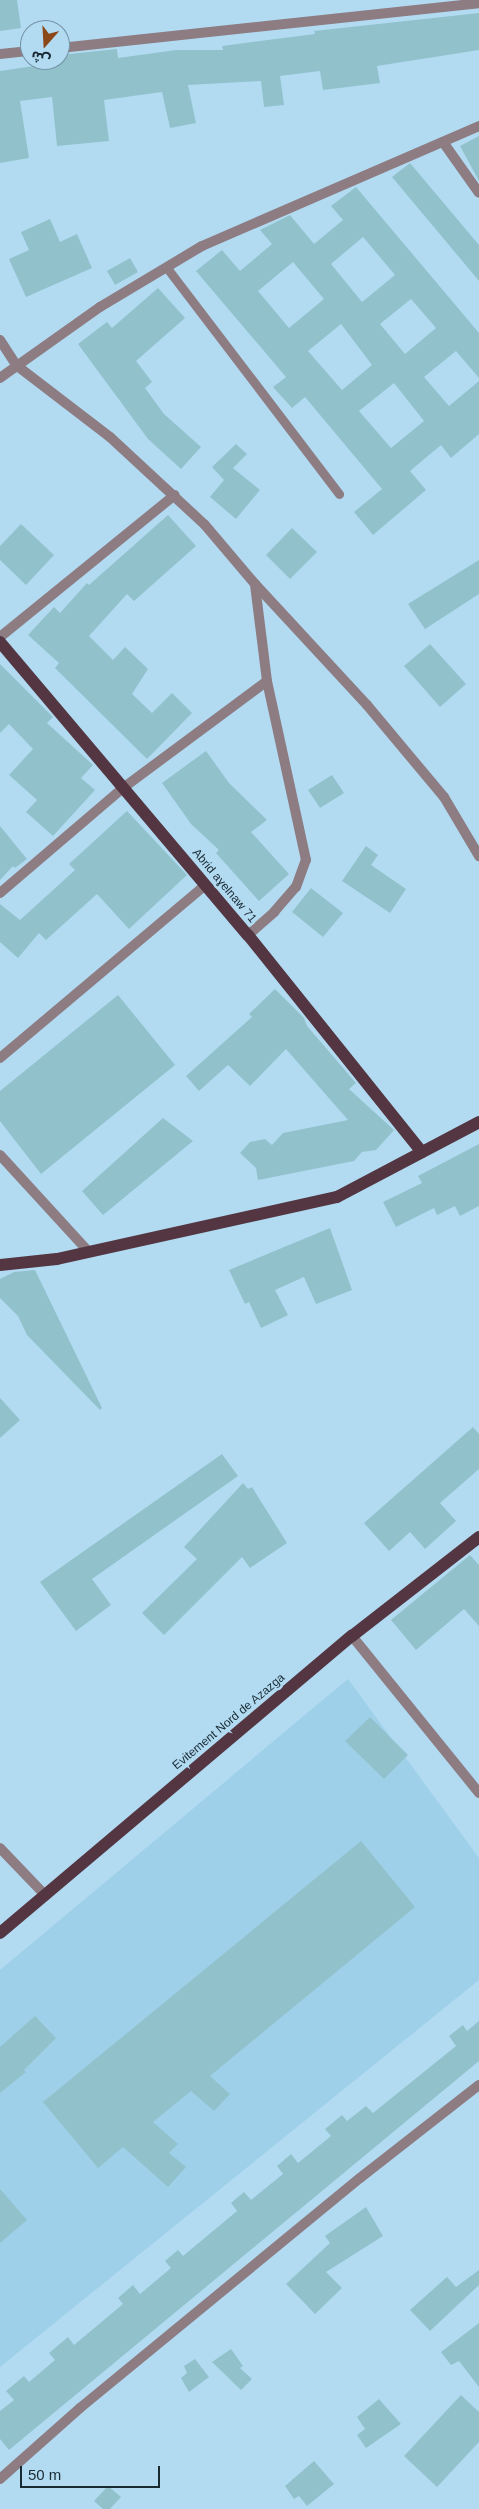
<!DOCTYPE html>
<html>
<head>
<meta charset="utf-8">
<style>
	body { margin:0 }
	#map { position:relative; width:479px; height:2509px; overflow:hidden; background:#b2dbf2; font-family:Helvetica,"Noto Sans Arabic",sans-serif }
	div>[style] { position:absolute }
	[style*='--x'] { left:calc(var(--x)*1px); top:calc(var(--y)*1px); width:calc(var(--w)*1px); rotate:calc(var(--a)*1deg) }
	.built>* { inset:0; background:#9ed0e9 }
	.building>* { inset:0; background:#91c2cc }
	.service>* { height:9px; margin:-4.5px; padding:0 4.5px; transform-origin:4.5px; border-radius:4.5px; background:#8e7c83 }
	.minor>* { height:10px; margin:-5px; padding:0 5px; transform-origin:5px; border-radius:5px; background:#8e7c83 }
	.primary>* { height:12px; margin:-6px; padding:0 6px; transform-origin:6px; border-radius:6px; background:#533642 }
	span { translate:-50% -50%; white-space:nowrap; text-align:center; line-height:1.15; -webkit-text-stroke:5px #b2dbf2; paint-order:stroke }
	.street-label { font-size:12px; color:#1a2a33 }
	.north { position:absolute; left:20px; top:20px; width:50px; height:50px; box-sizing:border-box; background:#b2dbf2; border:1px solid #7594a6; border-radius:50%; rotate:199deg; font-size:14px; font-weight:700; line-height:20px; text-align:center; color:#1a2a33 }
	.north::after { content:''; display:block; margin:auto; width:18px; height:22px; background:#8b4818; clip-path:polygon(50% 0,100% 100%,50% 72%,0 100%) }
	.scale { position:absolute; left:20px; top:2466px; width:140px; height:22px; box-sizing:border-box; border:2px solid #1a2a33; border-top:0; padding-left:6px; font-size:15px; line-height:18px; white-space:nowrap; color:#1a2a33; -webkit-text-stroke:4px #b2dbf2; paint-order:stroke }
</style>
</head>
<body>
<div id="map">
	<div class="built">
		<div style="clip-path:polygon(348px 1679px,479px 1858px,479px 1980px,0 2367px,0 1970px)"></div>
	</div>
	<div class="building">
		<div style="clip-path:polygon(0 0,17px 0,21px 28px,0 31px)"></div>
		<div style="clip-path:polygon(479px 13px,479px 50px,377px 66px,380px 83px,323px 90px,320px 71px,280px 76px,284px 105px,264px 107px,261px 81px,188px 85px,196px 123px,170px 128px,162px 92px,104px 100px,109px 141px,57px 146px,52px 97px,20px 101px,29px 158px,0 163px,0 71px,34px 66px,33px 60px,60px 60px,60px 55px,117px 49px,118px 58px,176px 50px,223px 50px,222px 46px,315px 34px,314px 31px)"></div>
		<div style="clip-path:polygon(479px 136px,479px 181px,460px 146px)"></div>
		<div style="clip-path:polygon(410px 163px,479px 245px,479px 281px,392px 177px)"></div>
		<div style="clip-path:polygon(evenodd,356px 187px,479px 333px,479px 378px,456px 351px,424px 377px,449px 406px,479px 381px,479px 434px,451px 458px,441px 445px,410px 471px,426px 490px,373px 535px,354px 512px,382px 489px,305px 397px,292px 408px,273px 387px,286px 377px,196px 271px,222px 250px,240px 271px,272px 244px,260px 230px,290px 215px,314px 244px,343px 220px,331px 206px,356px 187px,363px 237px,395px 275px,362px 302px,331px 264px,363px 237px,356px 187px,293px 262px,324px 299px,289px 328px,258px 291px,293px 262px,356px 187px,411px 299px,436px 328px,405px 354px,380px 324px,411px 299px,356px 187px,341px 324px,372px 365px,342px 390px,308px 351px,341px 324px,356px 187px,394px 383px,424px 421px,391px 448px,359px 411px,394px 383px)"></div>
		<div style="clip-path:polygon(50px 219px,60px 242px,77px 234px,92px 268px,26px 297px,9px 259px,29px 250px,21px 232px)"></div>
		<div style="clip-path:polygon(130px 258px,138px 272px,115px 285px,107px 271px)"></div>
		<div style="clip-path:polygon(158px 288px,185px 318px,136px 361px,152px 382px,145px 388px,164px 414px,201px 447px,181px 469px,148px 439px,78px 344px,107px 322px,112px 328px)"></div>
		<div style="clip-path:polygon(236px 444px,247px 454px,233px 468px,260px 490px,236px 519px,210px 497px,224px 480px,212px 467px)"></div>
		<div style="clip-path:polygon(168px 515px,196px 546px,134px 601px,127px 594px,89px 636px,113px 660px,125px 647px,148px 669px,132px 694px,152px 713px,172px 693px,192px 713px,147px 759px,55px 668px,59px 663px,28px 635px,54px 607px,60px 613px,87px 583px,89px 585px)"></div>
		<div style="clip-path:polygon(21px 524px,54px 555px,26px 585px,0 560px,0 546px)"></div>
		<div style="clip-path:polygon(292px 528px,317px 552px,290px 579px,266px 555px)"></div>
		<div style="clip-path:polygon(479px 560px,479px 594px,425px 629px,408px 604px)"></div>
		<div style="clip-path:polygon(430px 644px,466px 684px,440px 707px,404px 666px)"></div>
		<div style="clip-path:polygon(0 664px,53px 717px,47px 723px,93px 765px,81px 778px,95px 790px,53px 836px,26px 812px,37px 800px,9px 775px,33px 749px,9px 724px,0 733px)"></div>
		<div style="clip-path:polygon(206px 751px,229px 783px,267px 820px,251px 832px,289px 874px,259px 901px,216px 853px,219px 850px,191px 824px,162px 783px)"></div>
		<div style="clip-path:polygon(332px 775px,344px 793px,320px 808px,308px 790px)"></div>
		<div style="clip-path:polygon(127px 811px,187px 875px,129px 929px,97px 894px,46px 940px,39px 933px,18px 958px,0 942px,0 904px,20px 920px,75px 870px,69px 864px)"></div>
		<div style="clip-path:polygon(0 826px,27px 859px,15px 868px,13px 866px,0 880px)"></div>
		<div style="clip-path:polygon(366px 846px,378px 855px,371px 865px,406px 889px,390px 913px,342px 881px)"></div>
		<div style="clip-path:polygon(311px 888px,343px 913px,323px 937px,292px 912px)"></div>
		<div style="clip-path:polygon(275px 989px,304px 1018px,307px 1026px,356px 1083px,349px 1089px,394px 1130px,376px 1150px,362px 1152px,354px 1161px,258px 1180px,256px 1168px,240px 1153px,250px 1142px,265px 1139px,272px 1145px,283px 1133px,348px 1120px,286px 1049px,250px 1086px,228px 1065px,199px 1091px,186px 1076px,252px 1017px,249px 1014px)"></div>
		<div style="clip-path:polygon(118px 995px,175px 1065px,41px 1174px,0 1121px,0 1091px)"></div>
		<div style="clip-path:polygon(163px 1118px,193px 1141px,103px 1215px,82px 1191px)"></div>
		<div style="clip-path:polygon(479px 1144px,479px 1206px,460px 1216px,455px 1206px,437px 1215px,434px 1208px,396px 1227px,383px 1202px,422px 1183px,418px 1176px)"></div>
		<div style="clip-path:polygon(330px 1228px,352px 1290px,316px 1304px,304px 1277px,275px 1290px,288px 1315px,261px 1328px,249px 1302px,245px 1304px,229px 1270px)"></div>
		<div style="clip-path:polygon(35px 1270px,102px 1408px,100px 1410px,27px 1335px,18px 1316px,0 1298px,0 1279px,14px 1272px)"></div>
		<div style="clip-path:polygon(0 1398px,20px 1420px,0 1438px)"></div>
		<div style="clip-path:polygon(473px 1427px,479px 1434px,479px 1469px,440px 1503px,456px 1521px,425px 1549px,410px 1532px,389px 1551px,364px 1523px)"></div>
		<div style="clip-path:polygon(222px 1454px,238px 1476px,92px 1579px,111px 1605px,76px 1631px,40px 1582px)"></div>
		<div style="clip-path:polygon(243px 1483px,248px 1489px,252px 1487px,287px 1543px,250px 1568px,242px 1557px,164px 1635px,142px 1613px,197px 1559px,184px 1547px)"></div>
		<div style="clip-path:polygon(470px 1555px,479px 1565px,479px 1626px,464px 1609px,416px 1650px,391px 1620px)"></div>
		<div style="clip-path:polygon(370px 1717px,408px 1755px,384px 1779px,345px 1741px)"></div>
		<div style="clip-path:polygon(361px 1841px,415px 1907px,210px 2076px,230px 2094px,214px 2111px,191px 2091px,153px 2122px,178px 2144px,169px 2153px,186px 2167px,168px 2187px,123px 2147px,98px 2168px,43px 2102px)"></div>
		<div style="clip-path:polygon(35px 2016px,56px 2038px,24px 2070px,26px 2072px,0 2093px,0 2047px)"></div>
		<div style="clip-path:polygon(479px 2021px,479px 2061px,9px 2450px,0 2439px,0 2411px,14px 2400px,6px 2391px,24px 2376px,29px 2382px,55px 2360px,49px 2353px,68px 2337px,74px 2345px,123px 2304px,118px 2298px,133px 2285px,140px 2294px,171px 2268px,165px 2261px,178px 2250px,183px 2256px,237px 2211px,231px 2203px,244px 2192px,251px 2200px,283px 2174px,277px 2166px,291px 2154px,298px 2163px,331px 2136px,325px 2129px,342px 2115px,347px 2121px,366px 2106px,373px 2113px,456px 2046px,449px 2036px,463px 2025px,467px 2031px)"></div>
		<div style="clip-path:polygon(0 2189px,27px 2220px,0 2243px)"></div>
		<div style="clip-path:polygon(366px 2207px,383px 2236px,326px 2272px,342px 2288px,315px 2314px,286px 2284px,330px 2243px,325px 2236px)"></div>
		<div style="clip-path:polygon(479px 2270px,479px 2285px,430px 2331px,410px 2310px,447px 2277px,456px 2287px)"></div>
		<div style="clip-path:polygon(479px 2323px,479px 2387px,459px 2361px,451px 2365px,441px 2352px)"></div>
		<div style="clip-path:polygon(231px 2349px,243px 2366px,240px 2368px,252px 2379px,241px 2390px,212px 2362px)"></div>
		<div style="clip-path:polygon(195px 2359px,209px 2377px,189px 2392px,181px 2378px,187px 2373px,184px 2366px)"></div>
		<div style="clip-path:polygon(461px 2395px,479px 2412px,479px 2442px,437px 2487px,404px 2456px)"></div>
		<div style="clip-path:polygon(379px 2399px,401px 2424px,366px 2448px,357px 2435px,365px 2429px,357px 2417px)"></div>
		<div style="clip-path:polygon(314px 2461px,334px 2484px,307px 2506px,299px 2496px,294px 2499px,285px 2486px)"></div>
		<div style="clip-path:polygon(108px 2486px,121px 2497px,110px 2509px,103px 2509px,94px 2501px)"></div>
	</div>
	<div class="service">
		<div style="--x:167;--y:268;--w:284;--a:52.7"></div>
	</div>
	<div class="minor">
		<div style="--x:60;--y:48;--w:421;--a:-6.1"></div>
		<div style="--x:0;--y:54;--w:30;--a:-6"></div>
		<div style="--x:443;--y:142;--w:62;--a:54.8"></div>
		<div style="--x:0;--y:340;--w:30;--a:57"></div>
		<div style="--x:16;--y:365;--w:118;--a:37.5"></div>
		<div style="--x:110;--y:437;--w:129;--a:42.8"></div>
		<div style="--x:205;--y:525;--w:77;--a:49.7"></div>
		<div style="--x:255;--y:584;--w:165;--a:47.2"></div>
		<div style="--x:367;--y:705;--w:120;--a:50.1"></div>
		<div style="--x:444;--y:797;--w:69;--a:59.3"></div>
		<div style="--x:0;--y:378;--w:123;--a:-35.4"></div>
		<div style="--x:100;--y:307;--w:119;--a:-30.9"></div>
		<div style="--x:202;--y:246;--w:302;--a:-23.4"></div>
		<div style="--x:0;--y:637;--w:225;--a:-39.1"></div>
		<div style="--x:0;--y:893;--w:162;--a:-40.5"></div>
		<div style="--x:123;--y:788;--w:179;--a:-36.6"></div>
		<div style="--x:248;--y:935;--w:35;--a:-41"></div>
		<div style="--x:274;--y:912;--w:33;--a:-49"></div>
		<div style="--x:296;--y:887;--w:29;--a:-70"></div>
		<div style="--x:306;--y:860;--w:183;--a:-102.3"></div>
		<div style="--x:267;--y:681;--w:98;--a:-97.1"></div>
		<div style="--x:0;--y:1058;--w:267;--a:-40.1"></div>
		<div style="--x:0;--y:1155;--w:129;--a:47.5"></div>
		<div style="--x:352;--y:1636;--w:202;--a:51"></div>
		<div style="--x:0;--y:1848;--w:66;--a:46.2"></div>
		<div style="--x:0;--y:2479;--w:107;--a:-41.6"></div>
		<div style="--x:80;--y:2408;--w:362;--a:-39.4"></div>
		<div style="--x:360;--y:2178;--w:151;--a:-38"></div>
	</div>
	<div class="primary">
		<div style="--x:0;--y:642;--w:384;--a:49.8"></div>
		<div style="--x:248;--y:935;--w:278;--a:51.3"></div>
		<div style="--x:0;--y:1265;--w:57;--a:-6"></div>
		<div style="--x:57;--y:1259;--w:287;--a:-12.5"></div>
		<div style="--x:337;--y:1197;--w:161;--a:-27.8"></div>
		<div style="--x:0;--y:1933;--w:461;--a:-40.2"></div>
		<div style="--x:352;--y:1636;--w:161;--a:-37.9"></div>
	</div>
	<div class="street-label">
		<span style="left:224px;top:886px;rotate:50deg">Abrid aɣelnaw 71</span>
		<span style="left:229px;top:1722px;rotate:-40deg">Evitement Nord de Azazga</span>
	</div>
	<div class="north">ش</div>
	<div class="scale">50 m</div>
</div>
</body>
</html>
